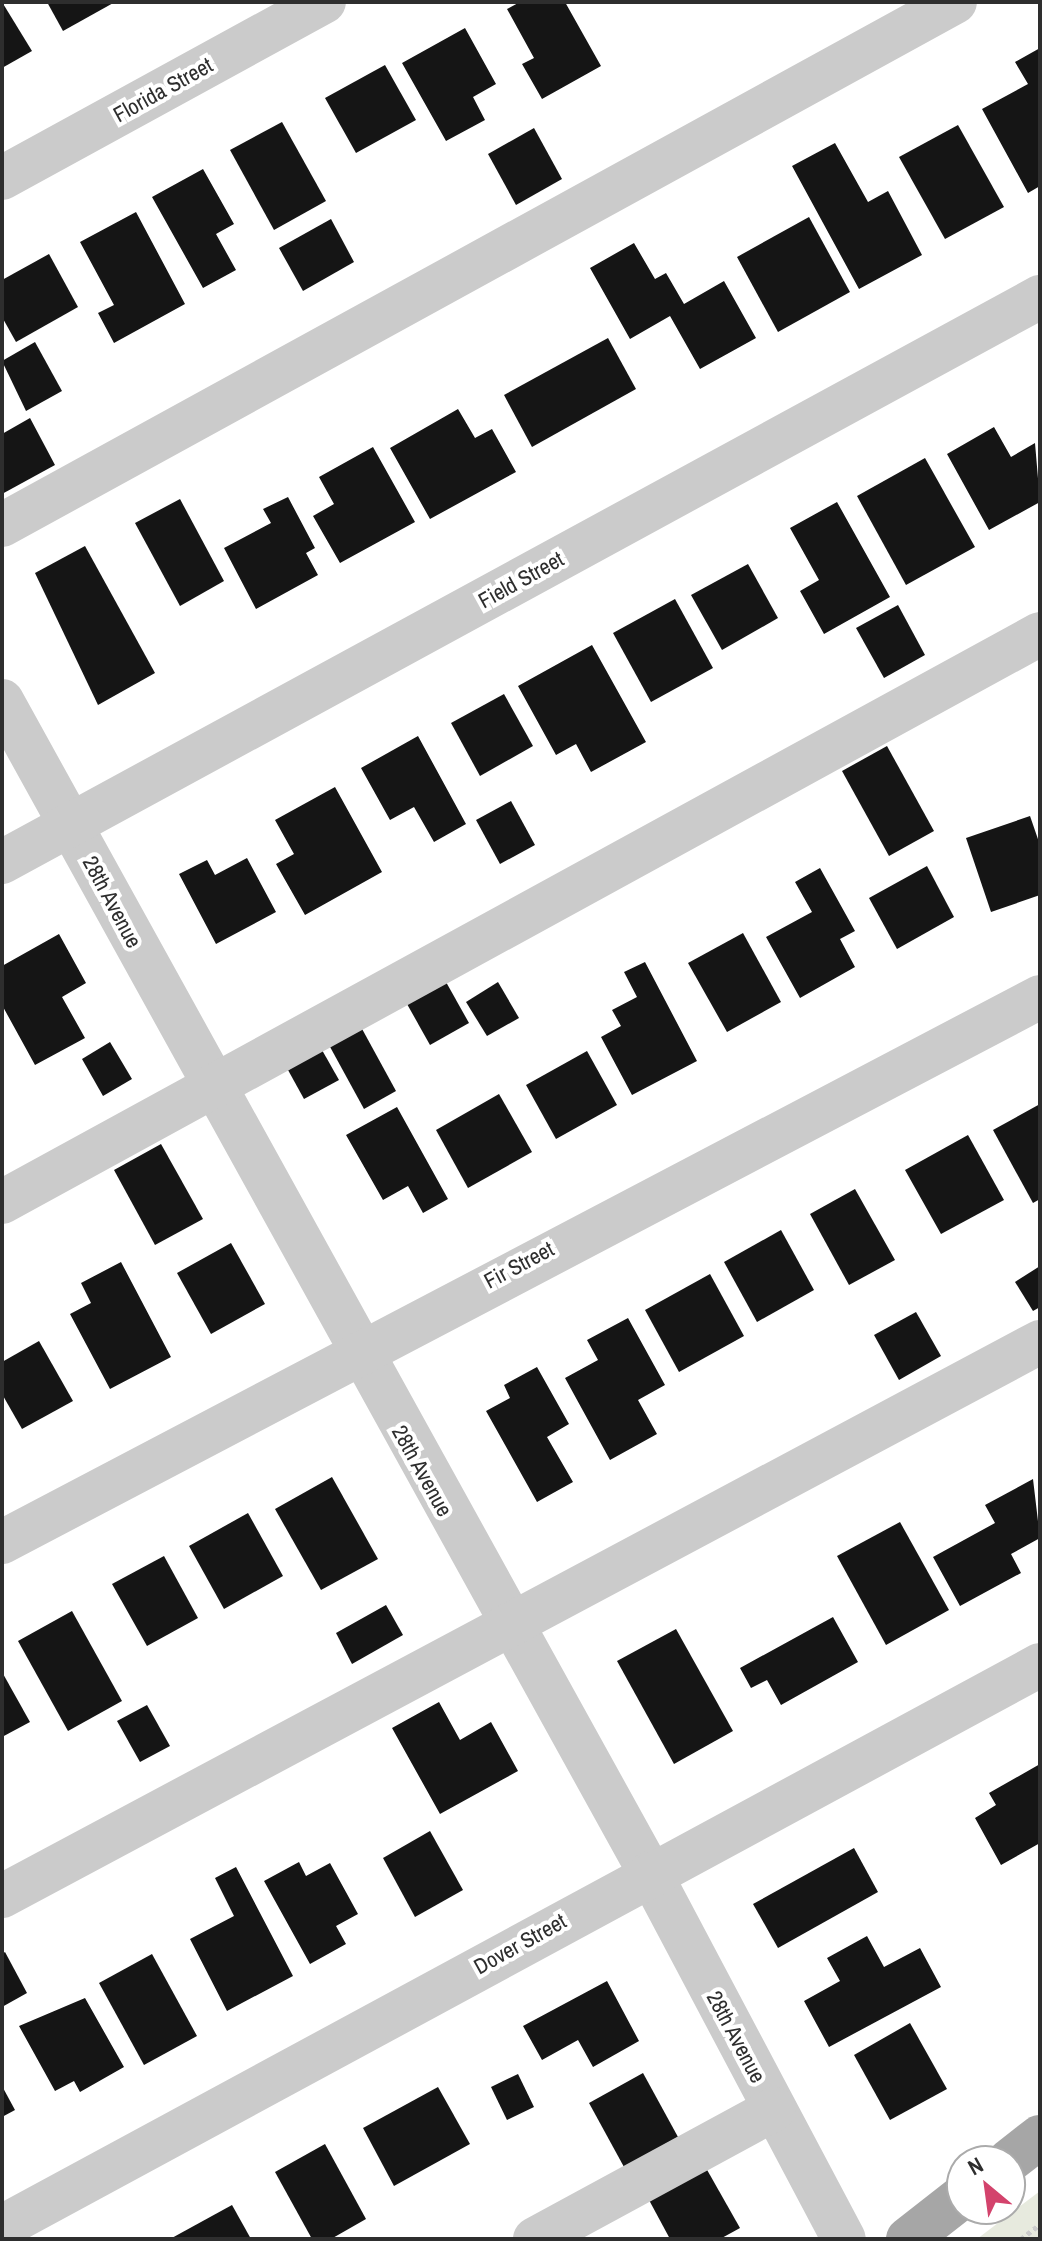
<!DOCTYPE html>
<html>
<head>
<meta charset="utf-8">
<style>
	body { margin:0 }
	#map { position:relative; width:1042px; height:2241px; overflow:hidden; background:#fff; font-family:"Archivo Narrow",sans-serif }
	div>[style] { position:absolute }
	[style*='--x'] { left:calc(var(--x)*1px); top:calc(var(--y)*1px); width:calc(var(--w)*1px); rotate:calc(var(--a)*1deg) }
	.green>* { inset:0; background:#e7eade }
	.building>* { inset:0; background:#151515 }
	.path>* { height:5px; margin-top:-2.5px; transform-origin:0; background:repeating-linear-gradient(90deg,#cbcbcb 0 4px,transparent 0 8px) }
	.minor>* { height:44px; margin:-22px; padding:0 22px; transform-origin:22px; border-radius:22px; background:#cbcbcb }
	.major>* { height:44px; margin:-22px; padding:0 22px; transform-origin:22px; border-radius:22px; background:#a6a6a6 }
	span { translate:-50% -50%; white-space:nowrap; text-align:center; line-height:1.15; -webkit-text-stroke:8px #fff; paint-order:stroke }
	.street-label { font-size:22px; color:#2e2e2e }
	.frame { position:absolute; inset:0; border:4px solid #2e2e2e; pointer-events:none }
	.north { position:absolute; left:946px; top:2145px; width:80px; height:80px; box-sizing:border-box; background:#fff; border:2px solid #ababab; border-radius:50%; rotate:331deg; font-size:22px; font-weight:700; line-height:32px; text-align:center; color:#2e2e2e }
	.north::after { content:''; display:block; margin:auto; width:28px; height:36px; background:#d3436c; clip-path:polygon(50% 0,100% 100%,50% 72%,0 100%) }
</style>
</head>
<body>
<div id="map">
	<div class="green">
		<div style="clip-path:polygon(1040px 2191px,1040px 2239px,977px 2239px)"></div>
	</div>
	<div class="building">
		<div style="clip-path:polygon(2px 2px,32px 51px,2px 68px)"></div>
		<div style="clip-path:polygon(47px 2px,115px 2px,63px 31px)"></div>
		<div style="clip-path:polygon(520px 2px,565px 2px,601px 66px,542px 99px,522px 64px,534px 58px,507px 9px)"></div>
		<div style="clip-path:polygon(465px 28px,496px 84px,473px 97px,485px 120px,446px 141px,402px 63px)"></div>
		<div style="clip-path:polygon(1040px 48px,1040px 186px,1028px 193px,982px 109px,1028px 84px,1015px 62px)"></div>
		<div style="clip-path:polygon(385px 65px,416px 120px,356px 153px,325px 98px)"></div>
		<div style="clip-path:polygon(282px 122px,326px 201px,274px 230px,230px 150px)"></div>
		<div style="clip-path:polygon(958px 125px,1004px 207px,945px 239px,899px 157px)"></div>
		<div style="clip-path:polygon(534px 128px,562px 179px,516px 205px,488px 154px)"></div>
		<div style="clip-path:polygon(835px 143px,868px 202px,888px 191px,922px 255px,859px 289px,792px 166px)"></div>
		<div style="clip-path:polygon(203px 169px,234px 224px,216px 234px,236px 270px,203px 288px,152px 197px)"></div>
		<div style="clip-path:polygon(136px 212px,185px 304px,114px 343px,98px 313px,114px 305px,80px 242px)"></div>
		<div style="clip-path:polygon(809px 217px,850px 292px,778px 332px,737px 257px)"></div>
		<div style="clip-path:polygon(331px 219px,354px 262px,303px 291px,279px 248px)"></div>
		<div style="clip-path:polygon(634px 243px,655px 279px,666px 273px,684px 304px,724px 281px,756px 338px,700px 369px,670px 316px,630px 339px,590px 268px)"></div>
		<div style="clip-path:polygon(49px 254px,78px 307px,16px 342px,2px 317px,2px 280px)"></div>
		<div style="clip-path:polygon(608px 338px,636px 389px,532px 447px,504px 395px)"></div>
		<div style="clip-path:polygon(35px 342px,62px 391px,26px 411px,2px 361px)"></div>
		<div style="clip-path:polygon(458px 409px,475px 438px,492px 429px,516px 472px,430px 519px,390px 448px)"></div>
		<div style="clip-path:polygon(30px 418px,55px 465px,2px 494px,2px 434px)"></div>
		<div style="clip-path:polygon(994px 427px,1011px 457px,1035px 443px,1040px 502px,989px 530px,947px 454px)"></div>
		<div style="clip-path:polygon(373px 447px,415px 522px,340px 563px,313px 516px,334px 504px,319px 477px)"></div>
		<div style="clip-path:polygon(925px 458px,975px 547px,906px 585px,857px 496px)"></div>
		<div style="clip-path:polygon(288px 497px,315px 548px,306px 553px,318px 575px,256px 609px,224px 548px,271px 523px,263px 509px)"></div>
		<div style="clip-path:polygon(180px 499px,224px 581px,180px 606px,135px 523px)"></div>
		<div style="clip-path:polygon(837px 502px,890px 597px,824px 634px,800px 591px,819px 580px,790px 528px)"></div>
		<div style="clip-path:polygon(85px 546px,155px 673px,98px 705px,35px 573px)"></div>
		<div style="clip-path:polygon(748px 564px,778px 618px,722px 650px,691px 595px)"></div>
		<div style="clip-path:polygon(675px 599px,713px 668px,651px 702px,613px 633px)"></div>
		<div style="clip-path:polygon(898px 605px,925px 655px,884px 678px,856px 628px)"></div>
		<div style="clip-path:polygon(592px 645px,646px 742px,591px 772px,576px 744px,556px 755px,518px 686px)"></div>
		<div style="clip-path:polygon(504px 694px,533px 746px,480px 776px,451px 723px)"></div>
		<div style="clip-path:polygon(418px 736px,466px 824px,434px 842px,414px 807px,390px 820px,361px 768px)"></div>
		<div style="clip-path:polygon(887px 746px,934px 831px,889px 856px,842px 771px)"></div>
		<div style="clip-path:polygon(335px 787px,382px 872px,305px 915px,276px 864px,294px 854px,275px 820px)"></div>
		<div style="clip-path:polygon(511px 801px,535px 845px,500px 864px,476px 820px)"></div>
		<div style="clip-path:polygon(1030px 816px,1040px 845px,1040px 895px,991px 912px,966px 838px)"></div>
		<div style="clip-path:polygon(247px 858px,276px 912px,216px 944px,179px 874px,207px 860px,215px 875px)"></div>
		<div style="clip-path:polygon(927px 866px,954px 917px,897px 949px,869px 898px)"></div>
		<div style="clip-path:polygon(820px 868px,855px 931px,840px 939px,855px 967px,800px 998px,766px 937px,812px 912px,795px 882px)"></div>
		<div style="clip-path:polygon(743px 933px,781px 1002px,727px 1032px,688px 963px)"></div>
		<div style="clip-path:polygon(59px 934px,86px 983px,62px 997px,85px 1038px,35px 1065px,2px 1005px,2px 966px)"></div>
		<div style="clip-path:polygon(645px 962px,697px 1061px,632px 1095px,601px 1037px,621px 1026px,612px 1010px,637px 997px,624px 972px)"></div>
		<div style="clip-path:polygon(446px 982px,469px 1023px,430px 1045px,407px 1004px)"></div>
		<div style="clip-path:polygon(498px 982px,519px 1018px,487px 1036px,466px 1002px)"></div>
		<div style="clip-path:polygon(361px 1027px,396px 1091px,364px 1109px,329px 1045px)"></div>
		<div style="clip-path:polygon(110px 1042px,132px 1079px,103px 1096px,82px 1059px)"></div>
		<div style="clip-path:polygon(322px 1050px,339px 1080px,304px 1099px,288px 1070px)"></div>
		<div style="clip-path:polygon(587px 1051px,617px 1105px,556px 1139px,526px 1085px)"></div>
		<div style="clip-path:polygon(499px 1094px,532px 1152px,468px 1188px,436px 1130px)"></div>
		<div style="clip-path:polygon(1040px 1104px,1040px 1199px,1033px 1203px,993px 1130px)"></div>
		<div style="clip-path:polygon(397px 1107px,448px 1199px,423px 1213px,408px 1186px,383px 1200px,346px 1135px)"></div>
		<div style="clip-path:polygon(968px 1135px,1004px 1200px,941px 1234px,905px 1170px)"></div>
		<div style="clip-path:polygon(161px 1144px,203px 1219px,155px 1245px,114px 1170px)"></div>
		<div style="clip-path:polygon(855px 1189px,895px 1260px,849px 1285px,810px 1214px)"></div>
		<div style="clip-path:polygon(781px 1230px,814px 1290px,757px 1322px,724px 1262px)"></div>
		<div style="clip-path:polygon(231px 1243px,265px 1304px,211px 1334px,177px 1273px)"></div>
		<div style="clip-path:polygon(121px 1262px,171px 1357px,110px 1389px,70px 1314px,91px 1303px,81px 1283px)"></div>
		<div style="clip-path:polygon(1040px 1266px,1040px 1307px,1033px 1311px,1015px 1282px)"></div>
		<div style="clip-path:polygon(710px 1274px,744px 1336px,679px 1372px,645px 1310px)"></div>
		<div style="clip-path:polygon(916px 1312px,941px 1356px,899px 1380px,874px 1335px)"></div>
		<div style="clip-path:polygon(628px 1318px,665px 1385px,638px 1400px,657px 1434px,610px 1460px,565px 1378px,598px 1360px,587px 1340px)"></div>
		<div style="clip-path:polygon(39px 1341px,73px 1401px,22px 1429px,2px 1394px,2px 1362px)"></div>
		<div style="clip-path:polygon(537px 1367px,569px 1424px,547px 1437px,573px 1482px,537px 1502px,486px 1411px,510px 1398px,504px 1385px)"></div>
		<div style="clip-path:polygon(332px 1477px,378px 1559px,321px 1590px,275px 1509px)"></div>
		<div style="clip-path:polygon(1033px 1479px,1040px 1538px,1011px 1554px,1021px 1573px,960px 1606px,933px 1557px,995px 1523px,985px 1505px)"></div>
		<div style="clip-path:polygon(248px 1513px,283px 1576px,224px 1609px,189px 1546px)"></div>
		<div style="clip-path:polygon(900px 1522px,949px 1610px,886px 1645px,837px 1556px)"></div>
		<div style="clip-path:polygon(164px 1556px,198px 1618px,147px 1646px,112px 1584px)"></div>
		<div style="clip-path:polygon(386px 1605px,403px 1635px,352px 1664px,336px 1633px)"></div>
		<div style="clip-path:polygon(72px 1611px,122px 1701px,68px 1731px,18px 1641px)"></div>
		<div style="clip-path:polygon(833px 1617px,858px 1662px,781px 1705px,767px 1680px,751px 1688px,740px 1668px)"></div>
		<div style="clip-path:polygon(676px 1629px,733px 1731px,674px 1764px,617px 1661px)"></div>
		<div style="clip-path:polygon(2px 1672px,30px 1722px,2px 1737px)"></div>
		<div style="clip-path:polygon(439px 1702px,460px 1740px,491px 1722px,518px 1771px,440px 1814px,392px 1728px)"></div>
		<div style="clip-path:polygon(147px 1705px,170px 1746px,140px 1762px,117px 1721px)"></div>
		<div style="clip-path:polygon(1040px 1764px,1040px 1843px,1001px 1865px,975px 1818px,996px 1805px,989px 1793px)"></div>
		<div style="clip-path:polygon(430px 1831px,463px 1890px,415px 1917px,383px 1858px)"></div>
		<div style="clip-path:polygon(854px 1848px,878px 1892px,778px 1948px,753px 1904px)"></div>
		<div style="clip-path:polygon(299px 1862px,306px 1876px,330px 1863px,358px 1914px,336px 1926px,346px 1944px,310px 1964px,264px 1881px)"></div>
		<div style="clip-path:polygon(236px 1867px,293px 1976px,227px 2011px,190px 1939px,234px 1916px,215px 1878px)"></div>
		<div style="clip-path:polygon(867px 1936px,884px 1967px,920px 1948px,941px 1987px,829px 2047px,804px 2001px,840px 1981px,827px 1958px)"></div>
		<div style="clip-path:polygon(5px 1952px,27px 1993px,2px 2007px,2px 1954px)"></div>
		<div style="clip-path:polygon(152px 1954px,197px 2036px,144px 2065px,99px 1983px)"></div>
		<div style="clip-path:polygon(607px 1981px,639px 2041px,593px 2067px,578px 2040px,542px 2060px,523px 2026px)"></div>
		<div style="clip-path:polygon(85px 1998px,124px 2067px,80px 2092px,74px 2081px,55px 2091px,19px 2026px)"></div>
		<div style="clip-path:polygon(910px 2023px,947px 2089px,890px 2120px,854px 2055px)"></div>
		<div style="clip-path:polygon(643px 2073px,678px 2137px,624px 2167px,589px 2103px)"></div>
		<div style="clip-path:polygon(518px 2074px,534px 2107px,507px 2120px,491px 2087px)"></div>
		<div style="clip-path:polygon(2px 2086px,15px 2110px,2px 2117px)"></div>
		<div style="clip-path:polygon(438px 2087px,470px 2144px,394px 2186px,363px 2128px)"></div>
		<div style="clip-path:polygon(325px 2144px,366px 2219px,331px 2239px,312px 2239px,275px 2172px)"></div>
		<div style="clip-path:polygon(706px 2168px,740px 2228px,720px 2239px,670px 2239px,649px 2200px)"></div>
		<div style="clip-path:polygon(232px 2205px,251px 2239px,170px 2239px)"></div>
	</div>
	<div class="path">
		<div style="--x:1021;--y:2239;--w:24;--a:-38"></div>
	</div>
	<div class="minor">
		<div style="--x:2;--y:178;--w:367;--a:-28.7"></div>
		<div style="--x:2;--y:525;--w:1087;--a:-28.76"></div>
		<div style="--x:2;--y:701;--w:1339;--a:61.06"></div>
		<div style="--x:650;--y:1873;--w:414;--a:62.1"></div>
		<div style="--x:2;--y:862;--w:1182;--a:-28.56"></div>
		<div style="--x:2;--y:1202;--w:1183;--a:-28.69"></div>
		<div style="--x:2;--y:1542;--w:1172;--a:-27.7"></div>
		<div style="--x:2;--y:1896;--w:1177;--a:-28.09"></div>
		<div style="--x:2;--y:2227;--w:1180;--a:-28.43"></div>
		<div style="--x:535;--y:2239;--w:272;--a:-28.5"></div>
	</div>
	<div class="major">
		<div style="--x:1009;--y:2161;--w:39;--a:-38"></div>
		<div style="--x:908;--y:2239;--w:68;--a:-37.9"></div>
	</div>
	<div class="street-label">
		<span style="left:163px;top:90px;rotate:-29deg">Florida Street</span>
		<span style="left:521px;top:580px;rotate:-29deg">Field Street</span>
		<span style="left:112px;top:902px;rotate:62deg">28th Avenue</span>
		<span style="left:519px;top:1265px;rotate:-28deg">Fir Street</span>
		<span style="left:422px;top:1471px;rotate:61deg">28th Avenue</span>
		<span style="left:520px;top:1944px;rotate:-29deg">Dover Street</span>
		<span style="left:736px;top:2037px;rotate:62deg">28th Avenue</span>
	</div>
	<div class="frame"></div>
	<div class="north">N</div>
</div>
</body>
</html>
